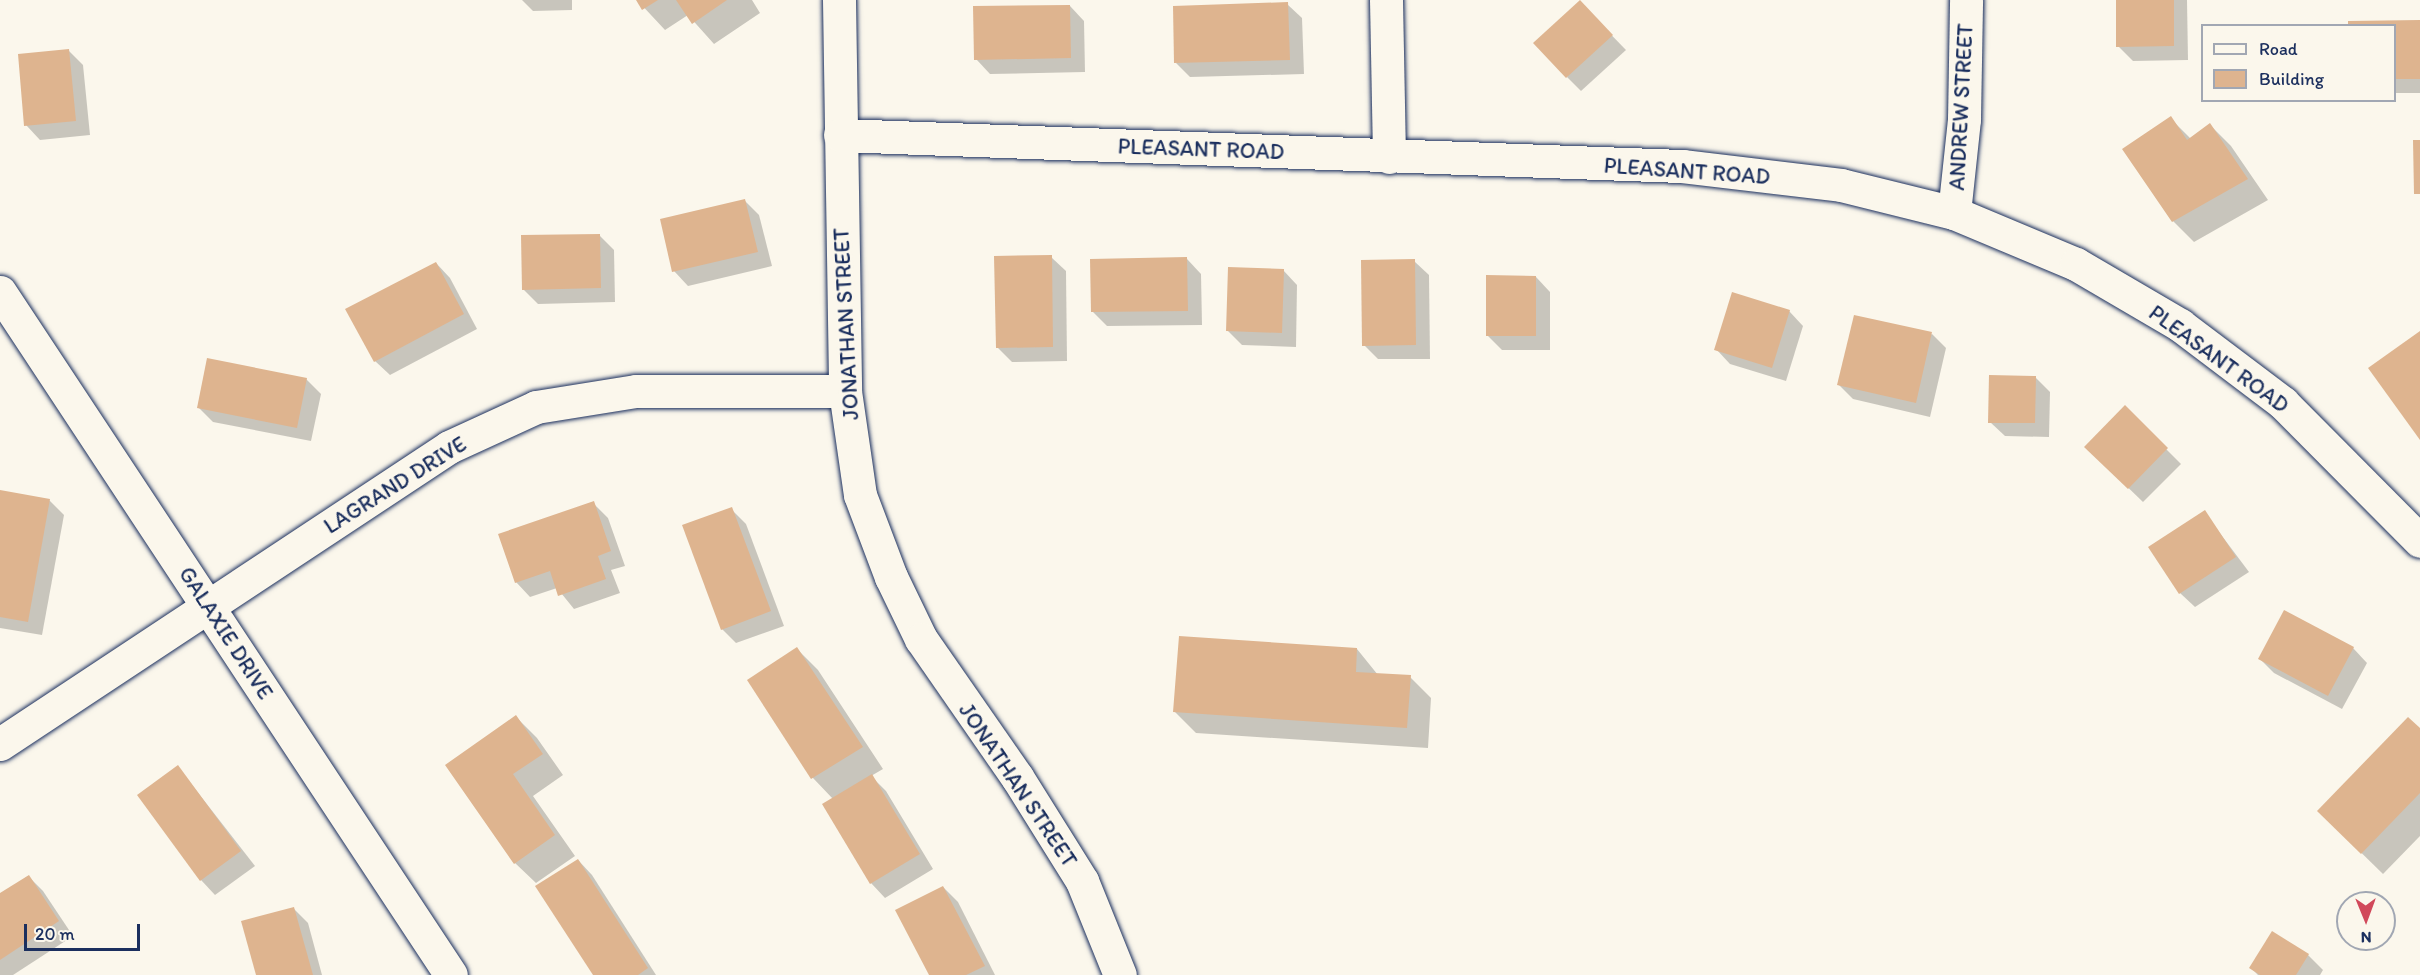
<!DOCTYPE html>
<html>
<head>
<meta charset="utf-8">
<style>
	body { margin:0 }
	#map { position:relative; width:2420px; height:975px; overflow:hidden; background:#fbf7ec; font-family:Itim,sans-serif }
	div>[style] { position:absolute }
	[style*='--x'] { left:calc(var(--x)*1px); top:calc(var(--y)*1px); width:calc(var(--w)*1px); rotate:calc(var(--a)*1deg) }
	.shadow>* { inset:0; background:#0003 }
	.building>* { inset:0; background:#deb48f }
	.roads { filter:drop-shadow(0 0 2px #1b2f5e) drop-shadow(0 0 2px #1b2f5e) }
	.street>* { height:33px; margin:-16.5px; padding:0 16.5px; transform-origin:16.5px; border-radius:16.5px; background:#fbf7ec }
	span { translate:-50% -50%; white-space:nowrap; text-align:center; line-height:1.15; -webkit-text-stroke:5px #fbf7ec; paint-order:stroke }
	.street-label { font-size:22px; color:#1b2f5e }
	.legend { position:absolute; left:2201px; top:24px; width:195px; height:78px; box-sizing:border-box; background:#fbf7ec; border:2px solid #a1a7b3; margin:0; padding:8px 10px; list-style:none; font-size:18px; color:#1b2f5e }
	.legend li { display:flex; align-items:center; gap:12px; height:30px }
	.legend b { width:30px; border:2px solid #a1a7b3 }
	.north { position:absolute; left:2336px; top:891px; width:60px; height:60px; box-sizing:border-box; background:#fbf7ec; border:2px solid #a1a7b3; border-radius:50%; rotate:179deg; font-size:16px; font-weight:700; line-height:24px; text-align:center; color:#1b2f5e }
	.north::after { content:''; display:block; margin:auto; width:21px; height:27px; background:#d1495b; clip-path:polygon(50% 0,100% 100%,50% 72%,0 100%) }
	.scale { position:absolute; left:24px; top:924px; width:116px; height:27px; box-sizing:border-box; border:3px solid #1b2f5e; border-top:0; padding-left:8px; font-size:18px; line-height:21px; white-space:nowrap; color:#1b2f5e; -webkit-text-stroke:4px #fbf7ec; paint-order:stroke }
</style>
</head>
<body>
<div id="map">
	<div class="shadow">
		<div style="clip-path:polygon(522px 0,572px 0,572px 10px,533px 11px)"></div>
		<div style="clip-path:polygon(637px 0,752px 0,760px 13px,714px 44px,688px 15px,665px 30px)"></div>
		<div style="clip-path:polygon(2117px 0,2187px 0,2188px 60px,2133px 61px,2118px 46px)"></div>
		<div style="clip-path:polygon(1287px 4px,1302px 18px,1304px 74px,1190px 77px,1176px 63px)"></div>
		<div style="clip-path:polygon(1070px 6px,1084px 21px,1085px 72px,990px 74px,976px 59px)"></div>
		<div style="clip-path:polygon(1594px 17px,1626px 50px,1581px 91px,1567px 77px)"></div>
		<div style="clip-path:polygon(2420px 21px,2420px 93px,2394px 93px,2394px 26px)"></div>
		<div style="clip-path:polygon(69px 51px,83px 65px,90px 135px,40px 140px,26px 125px)"></div>
		<div style="clip-path:polygon(2170px 118px,2191px 139px,2210px 125px,2231px 146px,2268px 200px,2194px 242px,2173px 221px)"></div>
		<div style="clip-path:polygon(745px 201px,759px 215px,772px 266px,688px 286px,674px 271px)"></div>
		<div style="clip-path:polygon(599px 235px,614px 250px,615px 302px,538px 304px,523px 289px)"></div>
		<div style="clip-path:polygon(1051px 257px,1066px 271px,1067px 361px,1012px 362px,997px 347px)"></div>
		<div style="clip-path:polygon(1187px 259px,1201px 274px,1202px 325px,1107px 326px,1093px 312px)"></div>
		<div style="clip-path:polygon(1414px 261px,1429px 275px,1430px 359px,1378px 359px,1364px 345px)"></div>
		<div style="clip-path:polygon(436px 263px,450px 278px,477px 329px,390px 375px,375px 361px)"></div>
		<div style="clip-path:polygon(1283px 270px,1297px 285px,1296px 347px,1242px 345px,1228px 331px)"></div>
		<div style="clip-path:polygon(1536px 277px,1550px 292px,1550px 350px,1502px 350px,1487px 335px)"></div>
		<div style="clip-path:polygon(1789px 311px,1803px 326px,1786px 381px,1730px 364px,1716px 349px)"></div>
		<div style="clip-path:polygon(1932px 334px,1946px 348px,1930px 417px,1853px 399px,1839px 385px)"></div>
		<div style="clip-path:polygon(2035px 377px,2050px 392px,2049px 437px,2005px 436px,1990px 422px)"></div>
		<div style="clip-path:polygon(306px 379px,321px 394px,311px 441px,213px 422px,199px 408px)"></div>
		<div style="clip-path:polygon(2125px 408px,2181px 464px,2143px 502px,2086px 447px)"></div>
		<div style="clip-path:polygon(0 492px,49px 500px,64px 515px,42px 635px,0 628px)"></div>
		<div style="clip-path:polygon(593px 503px,608px 518px,625px 566px,611px 570px,620px 593px,574px 609px,557px 588px,530px 597px,516px 582px)"></div>
		<div style="clip-path:polygon(731px 509px,746px 524px,784px 626px,736px 643px,722px 629px)"></div>
		<div style="clip-path:polygon(2204px 512px,2249px 572px,2195px 607px,2180px 593px)"></div>
		<div style="clip-path:polygon(2353px 648px,2367px 663px,2342px 709px,2274px 673px,2260px 659px)"></div>
		<div style="clip-path:polygon(797px 649px,818px 670px,883px 769px,871px 776px,886px 791px,933px 869px,885px 898px,871px 883px,833px 799px,813px 778px,749px 680px)"></div>
		<div style="clip-path:polygon(1357px 649px,1378px 675px,1410px 677px,1431px 698px,1428px 748px,1196px 733px,1175px 712px)"></div>
		<div style="clip-path:polygon(516px 717px,537px 738px,563px 775px,533px 796px,575px 856px,536px 883px,515px 863px,447px 765px)"></div>
		<div style="clip-path:polygon(2420px 730px,2420px 836px,2383px 874px,2340px 832px)"></div>
		<div style="clip-path:polygon(178px 767px,255px 866px,215px 895px,201px 880px)"></div>
		<div style="clip-path:polygon(578px 860px,592px 875px,656px 975px,594px 975px)"></div>
		<div style="clip-path:polygon(28px 876px,43px 891px,73px 936px,13px 975px,0 975px,0 895px)"></div>
		<div style="clip-path:polygon(943px 887px,958px 902px,995px 975px,930px 975px)"></div>
		<div style="clip-path:polygon(294px 909px,308px 923px,322px 975px,258px 975px)"></div>
		<div style="clip-path:polygon(2273px 933px,2308px 955px,2323px 970px,2320px 975px,2258px 975px,2251px 968px)"></div>
	</div>
	<div class="building">
		<div style="clip-path:polygon(636px 0,658px 0,642px 10px)"></div>
		<div style="clip-path:polygon(676px 0,727px 0,692px 24px)"></div>
		<div style="clip-path:polygon(1580px 0,1613px 35px,1566px 78px,1533px 43px)"></div>
		<div style="clip-path:polygon(2116px 0,2174px 0,2174px 46px,2116px 47px)"></div>
		<div style="clip-path:polygon(1288px 2px,1290px 60px,1174px 63px,1173px 6px)"></div>
		<div style="clip-path:polygon(1070px 5px,1071px 58px,974px 60px,973px 6px)"></div>
		<div style="clip-path:polygon(2420px 20px,2420px 79px,2394px 79px,2394px 26px,2348px 26px,2348px 21px)"></div>
		<div style="clip-path:polygon(69px 49px,76px 121px,24px 126px,18px 54px)"></div>
		<div style="clip-path:polygon(2171px 116px,2187px 140px,2210px 123px,2248px 179px,2172px 222px,2122px 149px)"></div>
		<div style="clip-path:polygon(2413px 140px,2420px 140px,2420px 194px,2414px 194px)"></div>
		<div style="clip-path:polygon(745px 199px,758px 252px,672px 272px,660px 219px)"></div>
		<div style="clip-path:polygon(600px 234px,601px 288px,522px 290px,521px 235px)"></div>
		<div style="clip-path:polygon(1052px 255px,1053px 347px,996px 348px,994px 256px)"></div>
		<div style="clip-path:polygon(1187px 257px,1188px 311px,1091px 312px,1090px 259px)"></div>
		<div style="clip-path:polygon(1415px 259px,1416px 345px,1362px 346px,1361px 260px)"></div>
		<div style="clip-path:polygon(436px 262px,464px 314px,374px 362px,345px 309px)"></div>
		<div style="clip-path:polygon(1228px 267px,1284px 269px,1282px 333px,1226px 331px)"></div>
		<div style="clip-path:polygon(1486px 275px,1536px 276px,1536px 336px,1486px 336px)"></div>
		<div style="clip-path:polygon(1732px 292px,1790px 310px,1772px 368px,1714px 350px)"></div>
		<div style="clip-path:polygon(1854px 315px,1932px 332px,1916px 403px,1837px 385px)"></div>
		<div style="clip-path:polygon(2420px 331px,2420px 440px,2368px 368px)"></div>
		<div style="clip-path:polygon(207px 358px,307px 378px,297px 428px,197px 408px)"></div>
		<div style="clip-path:polygon(1989px 375px,2036px 376px,2035px 423px,1988px 423px)"></div>
		<div style="clip-path:polygon(2125px 405px,2168px 448px,2128px 489px,2084px 447px)"></div>
		<div style="clip-path:polygon(0 490px,50px 499px,28px 622px,0 617px)"></div>
		<div style="clip-path:polygon(594px 501px,611px 551px,598px 556px,606px 579px,558px 596px,550px 571px,515px 583px,498px 534px)"></div>
		<div style="clip-path:polygon(732px 507px,771px 611px,721px 630px,682px 525px)"></div>
		<div style="clip-path:polygon(2205px 510px,2236px 557px,2179px 594px,2148px 547px)"></div>
		<div style="clip-path:polygon(2284px 610px,2354px 647px,2328px 696px,2258px 659px)"></div>
		<div style="clip-path:polygon(1179px 636px,1357px 648px,1356px 672px,1411px 675px,1407px 728px,1173px 712px)"></div>
		<div style="clip-path:polygon(797px 647px,863px 747px,811px 779px,747px 680px)"></div>
		<div style="clip-path:polygon(516px 715px,543px 754px,513px 774px,555px 835px,514px 864px,445px 765px)"></div>
		<div style="clip-path:polygon(2408px 717px,2420px 728px,2420px 793px,2361px 854px,2317px 811px)"></div>
		<div style="clip-path:polygon(178px 765px,241px 851px,200px 881px,137px 795px)"></div>
		<div style="clip-path:polygon(872px 774px,920px 854px,870px 884px,822px 804px)"></div>
		<div style="clip-path:polygon(578px 859px,648px 968px,638px 975px,593px 975px,535px 886px)"></div>
		<div style="clip-path:polygon(29px 875px,59px 921px,0 960px,0 893px)"></div>
		<div style="clip-path:polygon(943px 886px,985px 966px,966px 975px,929px 975px,895px 910px)"></div>
		<div style="clip-path:polygon(294px 907px,313px 975px,256px 975px,241px 921px)"></div>
		<div style="clip-path:polygon(2272px 931px,2309px 954px,2296px 975px,2260px 975px,2249px 968px)"></div>
	</div>
	<div class="roads">
		<div class="street">
			<div style="--x:839;--y:0;--w:391;--a:89.1"></div>
			<div style="--x:845;--y:391;--w:105;--a:81.8"></div>
			<div style="--x:860;--y:495;--w:88;--a:69.3"></div>
			<div style="--x:891;--y:577;--w:69;--a:64.2"></div>
			<div style="--x:921;--y:639;--w:168;--a:55.2"></div>
			<div style="--x:1017;--y:777;--w:123;--a:58"></div>
			<div style="--x:1082;--y:881;--w:101;--a:68"></div>
			<div style="--x:1386;--y:0;--w:157;--a:88.9"></div>
			<div style="--x:840;--y:135;--w:843;--a:2.11"></div>
			<div style="--x:1682;--y:166;--w:160;--a:6.8"></div>
			<div style="--x:1841;--y:185;--w:116;--a:13.9"></div>
			<div style="--x:1954;--y:213;--w:132;--a:22.7"></div>
			<div style="--x:2076;--y:264;--w:121;--a:30.4"></div>
			<div style="--x:2180;--y:325;--w:129;--a:37.1"></div>
			<div style="--x:2283;--y:403;--w:194;--a:45.2"></div>
			<div style="--x:1954;--y:213;--w:95;--a:-83.9"></div>
			<div style="--x:1964;--y:119;--w:119;--a:-89"></div>
			<div style="--x:0;--y:292;--w:818;--a:56.56"></div>
			<div style="--x:0;--y:744;--w:538;--a:-33.48"></div>
			<div style="--x:449;--y:447;--w:96;--a:-24.7"></div>
			<div style="--x:536;--y:407;--w:101;--a:-9.1"></div>
			<div style="--x:636;--y:391;--w:209;--a:0"></div>
		</div>
	</div>
	<div class="street-label">
		<span style="left:1961px;top:107px;rotate:-87deg">ANDREW STREET</span>
		<span style="left:1201px;top:149px;rotate:2deg">PLEASANT ROAD</span>
		<span style="left:1687px;top:171px;rotate:4deg">PLEASANT ROAD</span>
		<span style="left:846px;top:324px;rotate:-93deg">JONATHAN STREET</span>
		<span style="left:2219px;top:359px;rotate:36deg">PLEASANT ROAD</span>
		<span style="left:395px;top:485px;rotate:-32deg">LAGRAND DRIVE</span>
		<span style="left:226px;top:633px;rotate:57deg">GALAXIE DRIVE</span>
		<span style="left:1018px;top:785px;rotate:56deg">JONATHAN STREET</span>
	</div>
	<ul class="legend">
	<li><b style="height:8px;background:#fbf7ec"></b>Road</li>
	<li><b style="height:16px;background:#deb48f"></b>Building</li>
	</ul>
	<div class="north">N</div>
	<div class="scale">20 m</div>
</div>
</body>
</html>
